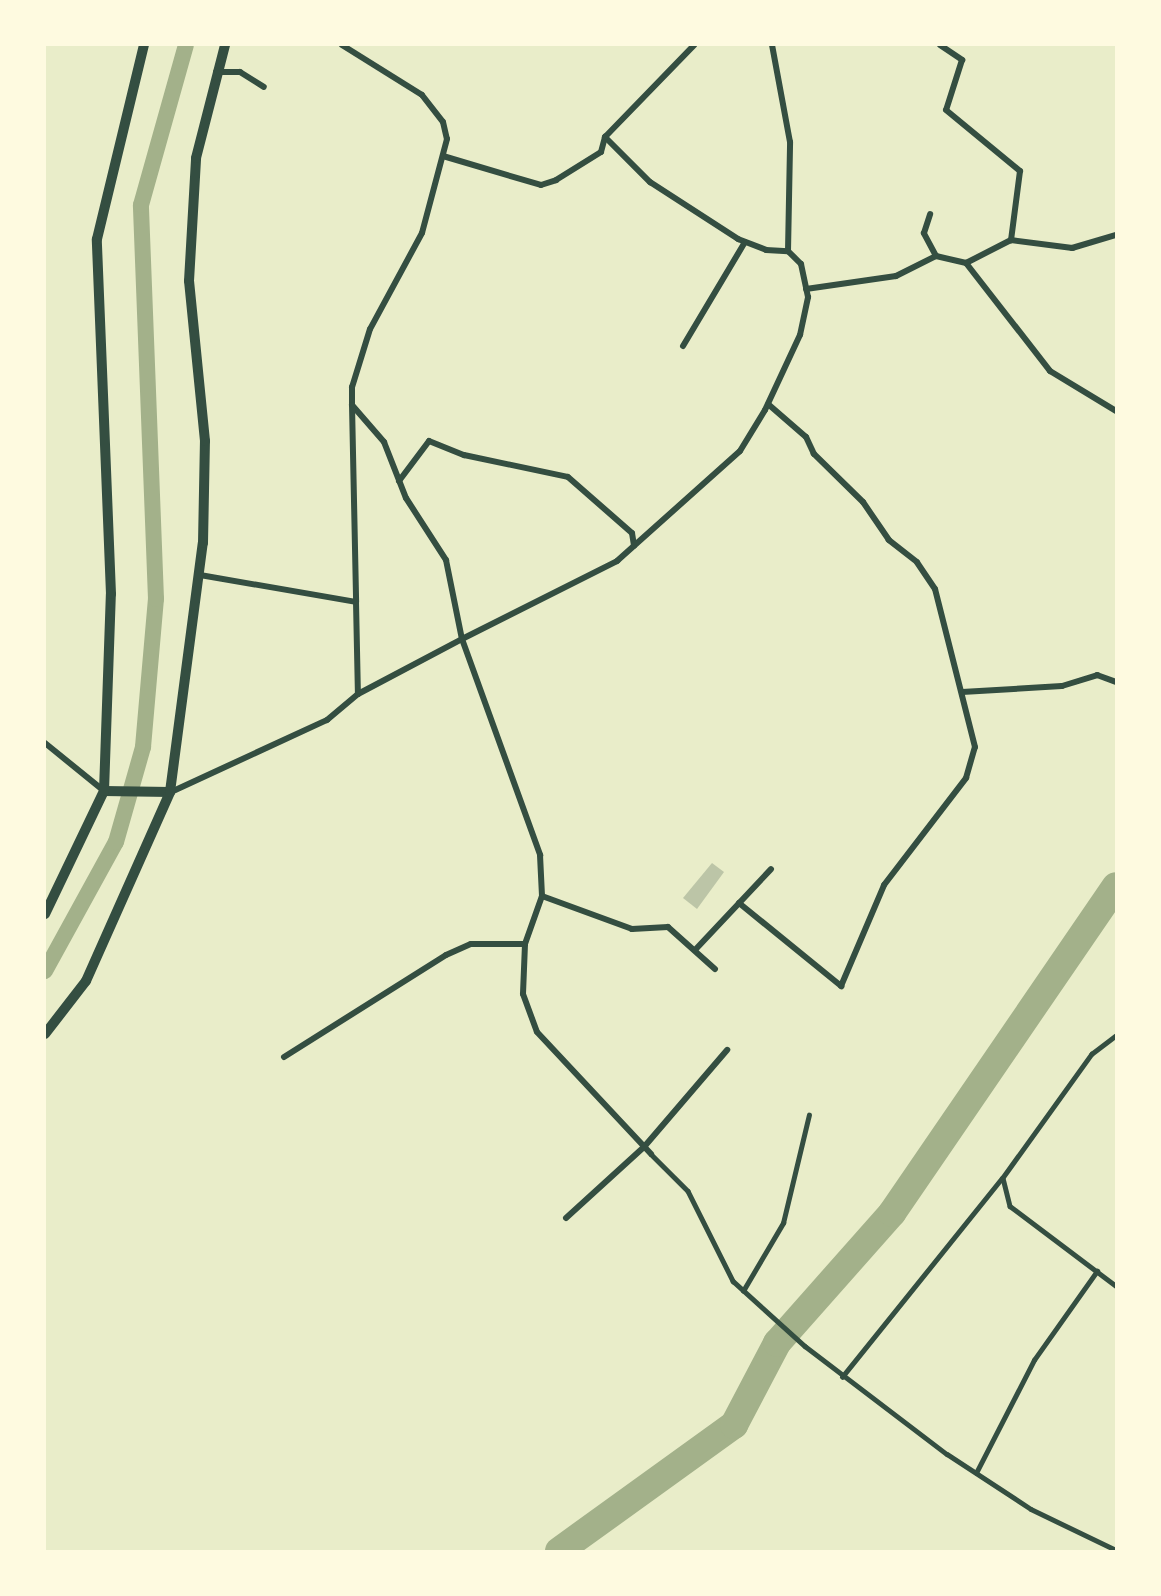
<!DOCTYPE html>
<html>
<head>
<meta charset="utf-8">
<style>
	body { margin:0 }
	#map { position:relative; width:1161px; height:1596px; overflow:hidden; background:#e9edc9; font-family:Overpass,sans-serif }
	div>[style] { position:absolute }
	[style*='--x'] { left:calc(var(--x)*1px); top:calc(var(--y)*1px); width:calc(var(--w)*1px); rotate:calc(var(--a)*1deg) }
	.canal>* { height:16px; margin:-8px; padding:0 8px; transform-origin:8px; border-radius:8px; background:#a3b18a }
	.river>* { height:28px; margin:-14px; padding:0 14px; transform-origin:14px; border-radius:14px; background:#a3b18a }
	.building>* { inset:0; background:#bcc5a7 }
	.service>* { height:4.5px; margin:-2.25px; padding:0 2.25px; transform-origin:2.25px; border-radius:2.25px; background:#344e41 }
	.minor>* { height:6px; margin:-3px; padding:0 3px; transform-origin:3px; border-radius:3px; background:#344e41 }
	.tertiary>* { height:10px; margin:-5px; padding:0 5px; transform-origin:5px; border-radius:5px; background:#344e41 }
	span { translate:-50% -50%; white-space:nowrap; text-align:center; line-height:1.15; -webkit-text-stroke:4.5px #fefae0; paint-order:stroke }
	.frame { position:absolute; inset:0; border:46px solid #fefae0; pointer-events:none }
</style>
</head>
<body>
<div id="map">
	<div class="canal">
		<div style="--x:45;--y:971;--w:147;--a:-61.2"></div>
		<div style="--x:116;--y:842;--w:99;--a:-74.1"></div>
		<div style="--x:143;--y:747;--w:149;--a:-85"></div>
		<div style="--x:156;--y:599;--w:394;--a:-92.2"></div>
		<div style="--x:141;--y:205;--w:166;--a:-74.3"></div>
	</div>
	<div class="river">
		<div style="--x:559;--y:1551;--w:216;--a:-35.8"></div>
		<div style="--x:734;--y:1425;--w:93;--a:-62.3"></div>
		<div style="--x:777;--y:1343;--w:174;--a:-48.5"></div>
		<div style="--x:892;--y:1213;--w:396;--a:-55.6"></div>
	</div>
	<div class="building">
		<div style="clip-path:polygon(712px 863px,724px 872px,697px 909px,683px 898px)"></div>
	</div>
	<div class="service">
		<div style="--x:1116;--y:1036;--w:30;--a:143"></div>
		<div style="--x:1092;--y:1054;--w:153;--a:125.7"></div>
		<div style="--x:1003;--y:1178;--w:29;--a:76"></div>
		<div style="--x:1010;--y:1206;--w:133;--a:37"></div>
		<div style="--x:651;--y:1154;--w:52;--a:45"></div>
		<div style="--x:688;--y:1191;--w:101;--a:63.4"></div>
		<div style="--x:733;--y:1281;--w:97;--a:42.1"></div>
		<div style="--x:805;--y:1346;--w:178;--a:37.3"></div>
		<div style="--x:947;--y:1454;--w:100;--a:33.2"></div>
		<div style="--x:1031;--y:1509;--w:94;--a:25.8"></div>
		<div style="--x:743;--y:1291;--w:79;--a:-59.5"></div>
		<div style="--x:783;--y:1223;--w:111;--a:-76.5"></div>
		<div style="--x:842;--y:1377;--w:255;--a:-51.2"></div>
		<div style="--x:976;--y:1473;--w:127;--a:-62.8"></div>
		<div style="--x:1034;--y:1360;--w:109;--a:-54.7"></div>
	</div>
	<div class="minor">
		<div style="--x:342;--y:45;--w:94;--a:32"></div>
		<div style="--x:422;--y:95;--w:34;--a:52"></div>
		<div style="--x:443;--y:122;--w:17;--a:77"></div>
		<div style="--x:447;--y:139;--w:97;--a:104.9"></div>
		<div style="--x:422;--y:233;--w:109;--a:118.4"></div>
		<div style="--x:370;--y:329;--w:61;--a:107.2"></div>
		<div style="--x:352;--y:387;--w:18;--a:90"></div>
		<div style="--x:352;--y:405;--w:49;--a:49.1"></div>
		<div style="--x:384;--y:442;--w:60;--a:68.6"></div>
		<div style="--x:406;--y:498;--w:74;--a:57.2"></div>
		<div style="--x:446;--y:560;--w:81;--a:78.6"></div>
		<div style="--x:462;--y:639;--w:174;--a:-26.7"></div>
		<div style="--x:617;--y:561;--w:165;--a:-41.8"></div>
		<div style="--x:740;--y:451;--w:48;--a:-58.6"></div>
		<div style="--x:765;--y:410;--w:83;--a:-65"></div>
		<div style="--x:800;--y:335;--w:39;--a:-78"></div>
		<div style="--x:808;--y:297;--w:34;--a:-102"></div>
		<div style="--x:801;--y:264;--w:18;--a:-135"></div>
		<div style="--x:788;--y:251;--w:109;--a:-88.9"></div>
		<div style="--x:790;--y:142;--w:99;--a:-100.5"></div>
		<div style="--x:940;--y:45;--w:27;--a:34"></div>
		<div style="--x:962;--y:60;--w:52;--a:107.7"></div>
		<div style="--x:946;--y:110;--w:96;--a:39.5"></div>
		<div style="--x:1020;--y:171;--w:70;--a:97.4"></div>
		<div style="--x:216;--y:72;--w:24;--a:0"></div>
		<div style="--x:240;--y:72;--w:28;--a:32"></div>
		<div style="--x:605;--y:137;--w:64;--a:45"></div>
		<div style="--x:650;--y:182;--w:105;--a:32.9"></div>
		<div style="--x:738;--y:239;--w:30;--a:21"></div>
		<div style="--x:766;--y:250;--w:22;--a:3"></div>
		<div style="--x:443;--y:156;--w:102;--a:16.5"></div>
		<div style="--x:541;--y:185;--w:16;--a:-18"></div>
		<div style="--x:556;--y:180;--w:53;--a:-31.9"></div>
		<div style="--x:601;--y:152;--w:16;--a:-75"></div>
		<div style="--x:605;--y:137;--w:128;--a:-45.9"></div>
		<div style="--x:936;--y:256;--w:31;--a:13"></div>
		<div style="--x:966;--y:263;--w:137;--a:52.1"></div>
		<div style="--x:1050;--y:371;--w:77;--a:31.2"></div>
		<div style="--x:966;--y:263;--w:51;--a:-27.1"></div>
		<div style="--x:1011;--y:240;--w:62;--a:7.5"></div>
		<div style="--x:1072;--y:248;--w:46;--a:-16.5"></div>
		<div style="--x:806;--y:289;--w:91;--a:-8.2"></div>
		<div style="--x:896;--y:276;--w:45;--a:-26.6"></div>
		<div style="--x:936;--y:256;--w:26;--a:-118"></div>
		<div style="--x:924;--y:233;--w:20;--a:-72"></div>
		<div style="--x:683;--y:346;--w:121;--a:-59.2"></div>
		<div style="--x:352;--y:405;--w:197;--a:88.8"></div>
		<div style="--x:399;--y:481;--w:50;--a:-53.1"></div>
		<div style="--x:429;--y:441;--w:38;--a:22"></div>
		<div style="--x:464;--y:455;--w:106;--a:11.9"></div>
		<div style="--x:568;--y:477;--w:85;--a:41.2"></div>
		<div style="--x:632;--y:533;--w:13;--a:81"></div>
		<div style="--x:200;--y:575;--w:158;--a:9.8"></div>
		<div style="--x:356;--y:602;--w:92;--a:88.8"></div>
		<div style="--x:962;--y:692;--w:100;--a:-3.4"></div>
		<div style="--x:1062;--y:686;--w:37;--a:-17"></div>
		<div style="--x:1097;--y:675;--w:20;--a:20"></div>
		<div style="--x:45;--y:743;--w:76;--a:39.1"></div>
		<div style="--x:171;--y:792;--w:172;--a:-24.8"></div>
		<div style="--x:327;--y:720;--w:40;--a:-40"></div>
		<div style="--x:358;--y:694;--w:118;--a:-27.9"></div>
		<div style="--x:462;--y:639;--w:230;--a:70.1"></div>
		<div style="--x:540;--y:855;--w:41;--a:87.2"></div>
		<div style="--x:542;--y:896;--w:51;--a:109.5"></div>
		<div style="--x:525;--y:944;--w:50;--a:92.3"></div>
		<div style="--x:523;--y:994;--w:40;--a:69.8"></div>
		<div style="--x:537;--y:1032;--w:167;--a:46.9"></div>
		<div style="--x:542;--y:896;--w:96;--a:20.1"></div>
		<div style="--x:632;--y:929;--w:36;--a:-3"></div>
		<div style="--x:668;--y:927;--w:63;--a:41.8"></div>
		<div style="--x:739;--y:903;--w:132;--a:39.1"></div>
		<div style="--x:841;--y:986;--w:110;--a:-66.9"></div>
		<div style="--x:884;--y:885;--w:135;--a:-52.5"></div>
		<div style="--x:966;--y:778;--w:32;--a:-74"></div>
		<div style="--x:975;--y:747;--w:163;--a:-104.2"></div>
		<div style="--x:935;--y:589;--w:32;--a:-124"></div>
		<div style="--x:917;--y:562;--w:36;--a:-142"></div>
		<div style="--x:889;--y:540;--w:46;--a:-124.4"></div>
		<div style="--x:863;--y:502;--w:69;--a:-135.6"></div>
		<div style="--x:814;--y:454;--w:19;--a:-115"></div>
		<div style="--x:806;--y:437;--w:50;--a:-139"></div>
		<div style="--x:695;--y:950;--w:111;--a:-46.8"></div>
		<div style="--x:284;--y:1057;--w:191;--a:-32.2"></div>
		<div style="--x:446;--y:955;--w:27;--a:-24"></div>
		<div style="--x:471;--y:944;--w:54;--a:0"></div>
		<div style="--x:566;--y:1218;--w:105;--a:-42.3"></div>
		<div style="--x:644;--y:1147;--w:128;--a:-49.4"></div>
	</div>
	<div class="tertiary">
		<div style="--x:104;--y:791;--w:66;--a:0.9"></div>
		<div style="--x:45;--y:914;--w:136;--a:-64.4"></div>
		<div style="--x:104;--y:791;--w:197;--a:-88"></div>
		<div style="--x:111;--y:594;--w:355;--a:-92.3"></div>
		<div style="--x:97;--y:239;--w:200;--a:-76.4"></div>
		<div style="--x:45;--y:1034;--w:67;--a:-52.3"></div>
		<div style="--x:86;--y:981;--w:207;--a:-66"></div>
		<div style="--x:170;--y:792;--w:251;--a:-82.5"></div>
		<div style="--x:203;--y:543;--w:102;--a:-88.9"></div>
		<div style="--x:205;--y:441;--w:161;--a:-95.7"></div>
		<div style="--x:189;--y:281;--w:123;--a:-86.7"></div>
		<div style="--x:196;--y:158;--w:117;--a:-75.6"></div>
	</div>
	<div class="frame"></div>
</div>
</body>
</html>
